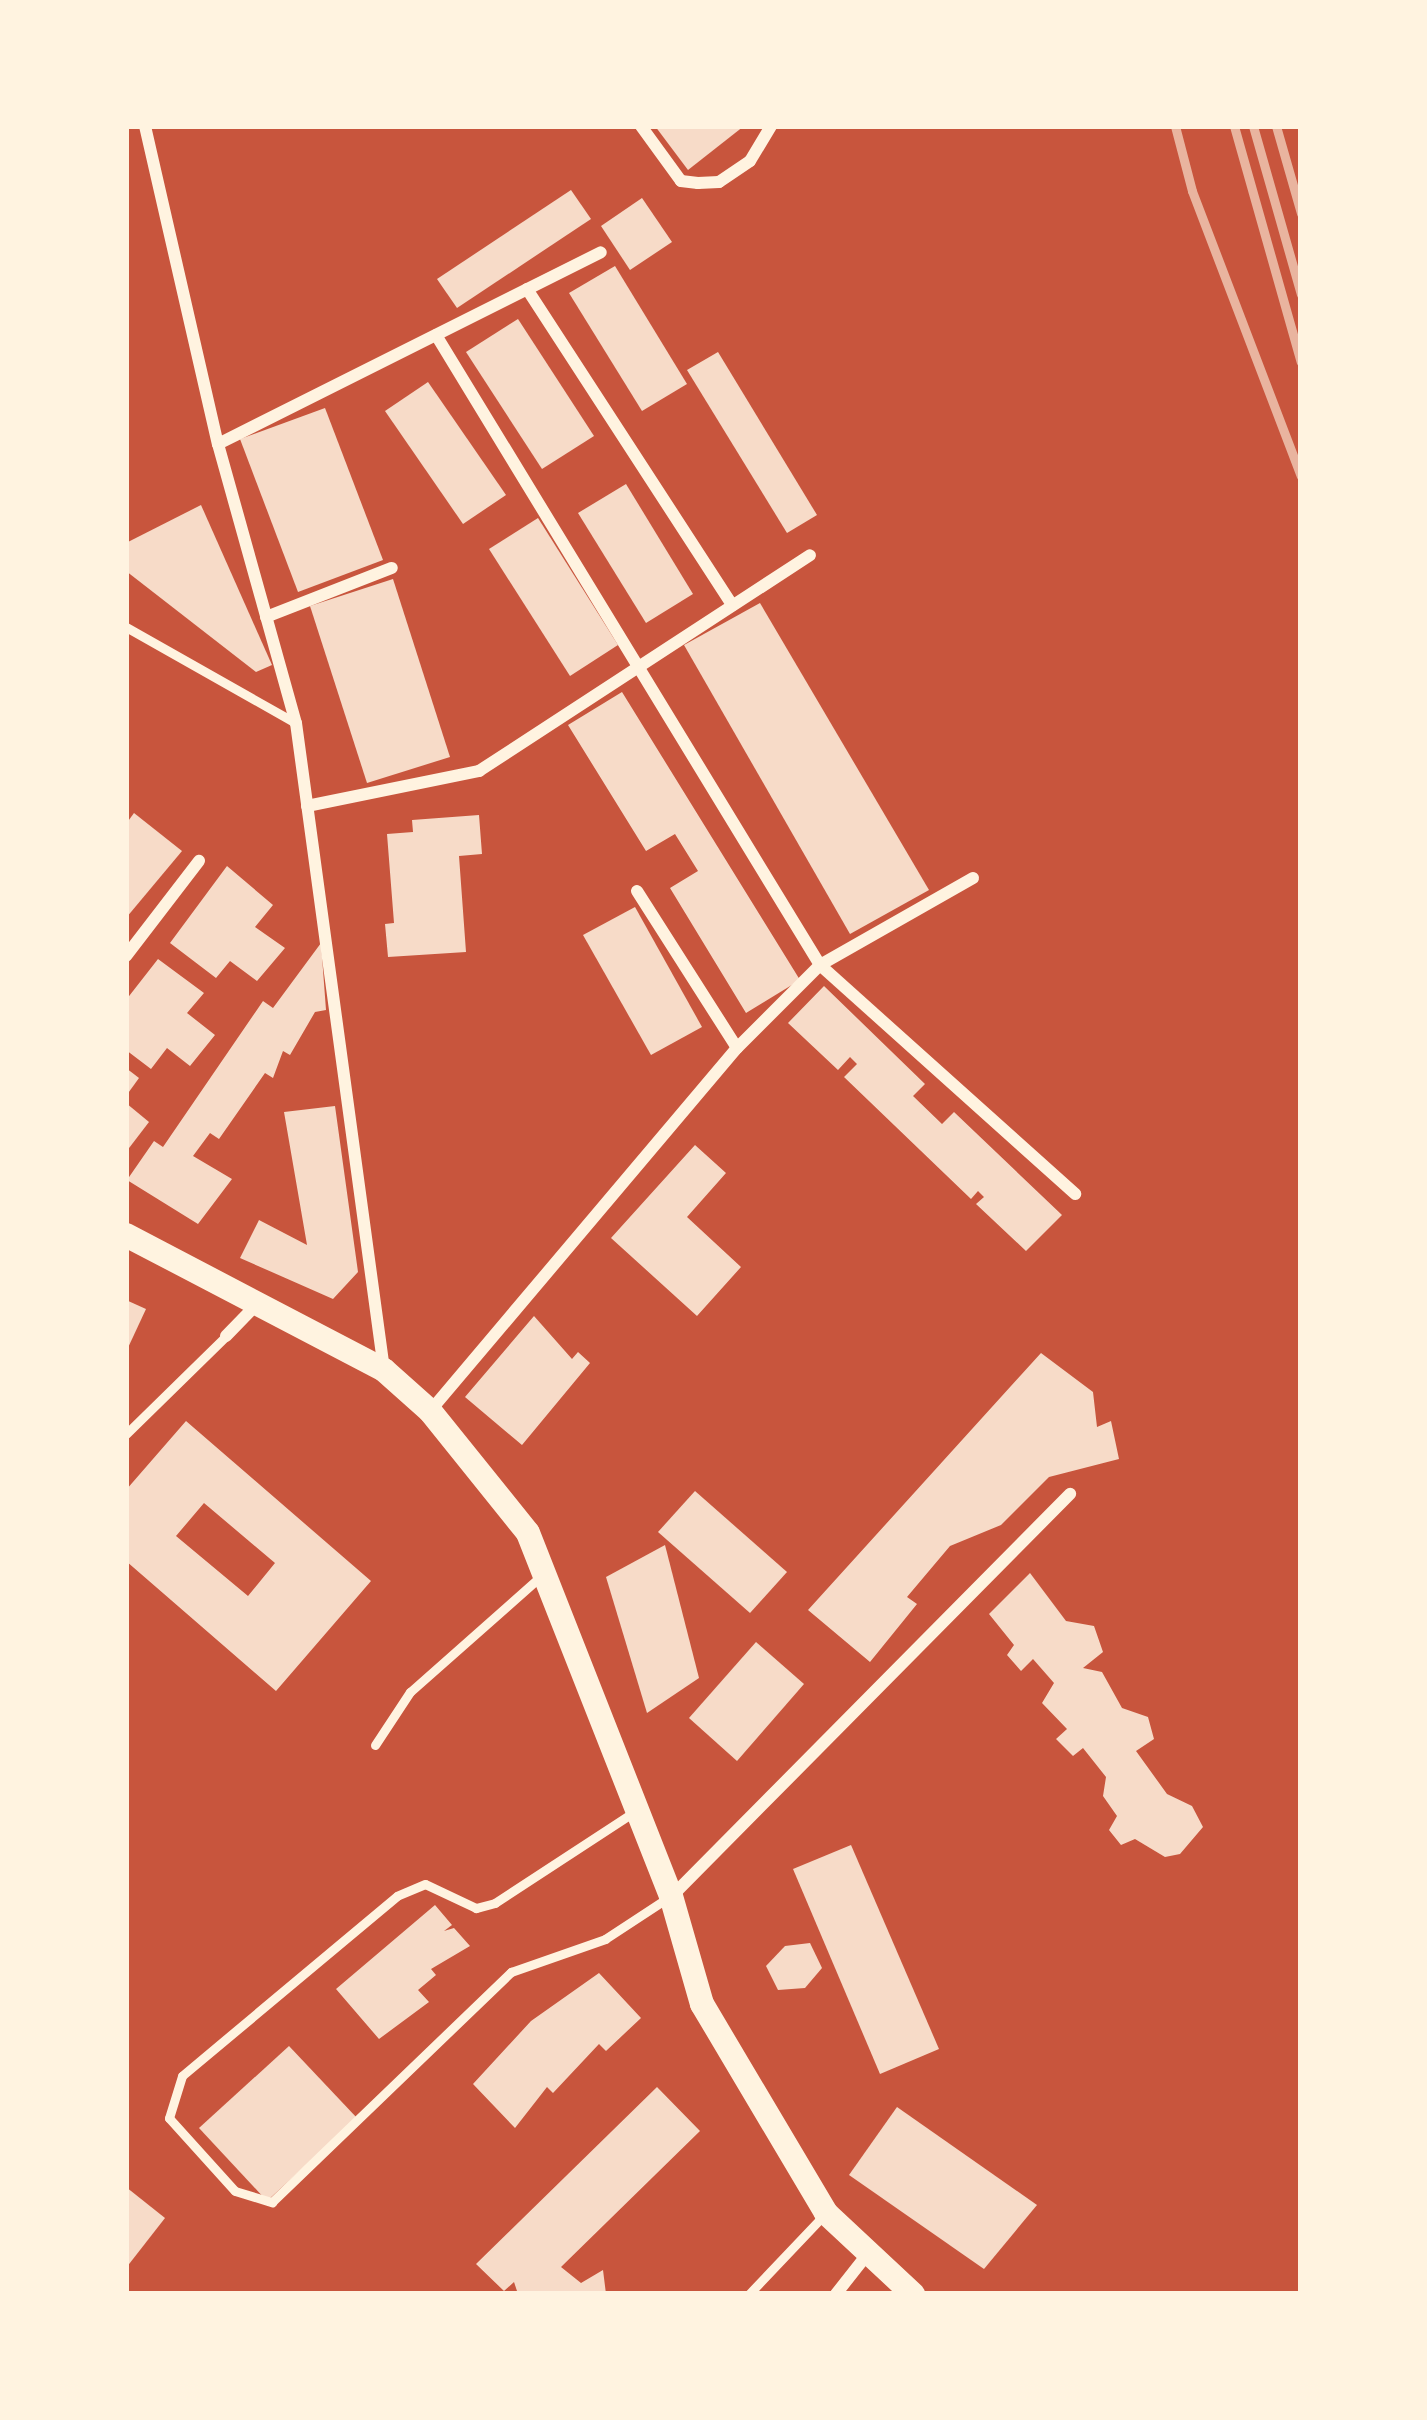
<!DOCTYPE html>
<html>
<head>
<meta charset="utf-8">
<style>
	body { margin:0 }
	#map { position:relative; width:1427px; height:2420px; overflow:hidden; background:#c8553d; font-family:"DM Sans",sans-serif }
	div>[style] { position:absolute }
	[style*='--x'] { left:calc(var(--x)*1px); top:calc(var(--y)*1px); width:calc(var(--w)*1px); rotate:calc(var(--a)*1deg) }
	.building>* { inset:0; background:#f7dbc8 }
	.service>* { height:9px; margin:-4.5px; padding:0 4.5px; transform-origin:4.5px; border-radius:4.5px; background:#fff3e0 }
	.minor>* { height:12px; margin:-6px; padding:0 6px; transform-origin:6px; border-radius:6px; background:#fff3e0 }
	.secondary>* { height:24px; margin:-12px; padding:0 12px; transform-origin:12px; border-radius:12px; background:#fff3e0 }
	.rail>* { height:9px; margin:-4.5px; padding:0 4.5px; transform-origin:4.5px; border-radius:4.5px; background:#e9b49f }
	span { translate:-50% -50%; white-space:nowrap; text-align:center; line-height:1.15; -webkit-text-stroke:9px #fff3e0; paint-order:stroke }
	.frame { position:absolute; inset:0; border:129px solid #fff3e0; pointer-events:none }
</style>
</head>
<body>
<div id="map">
	<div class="building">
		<div style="clip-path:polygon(655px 126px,744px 126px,688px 170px)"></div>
		<div style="clip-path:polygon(571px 190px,591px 219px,457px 308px,437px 279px)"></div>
		<div style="clip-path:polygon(642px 198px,672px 242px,630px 270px,601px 226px)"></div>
		<div style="clip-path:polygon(615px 266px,687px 384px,642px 411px,569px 293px)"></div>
		<div style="clip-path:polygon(518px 319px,594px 436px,542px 469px,466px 352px)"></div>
		<div style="clip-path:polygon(718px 352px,817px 515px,787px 533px,687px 370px)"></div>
		<div style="clip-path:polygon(428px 382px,506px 495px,463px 524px,385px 411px)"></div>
		<div style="clip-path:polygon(325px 408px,383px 560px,298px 592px,240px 439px)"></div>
		<div style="clip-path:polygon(626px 484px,693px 594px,646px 623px,578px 513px)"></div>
		<div style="clip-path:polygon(201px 505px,272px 665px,256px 672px,126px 571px,126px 543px)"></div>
		<div style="clip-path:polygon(538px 518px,618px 645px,570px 676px,489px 549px)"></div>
		<div style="clip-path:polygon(393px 579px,450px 757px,367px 783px,310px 606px)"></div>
		<div style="clip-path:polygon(760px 603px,929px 890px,850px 934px,684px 645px)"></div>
		<div style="clip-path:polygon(622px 692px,800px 980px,746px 1013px,670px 888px,698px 871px,675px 834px,646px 851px,568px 725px)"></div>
		<div style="clip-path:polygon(134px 813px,182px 851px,126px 918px,126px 824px)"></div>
		<div style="clip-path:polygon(479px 815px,482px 854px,459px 856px,466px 952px,388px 957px,385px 924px,394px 923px,387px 834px,413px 832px,412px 820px)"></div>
		<div style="clip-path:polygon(227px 866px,273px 905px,255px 927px,285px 948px,257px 981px,230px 961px,216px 978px,170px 943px)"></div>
		<div style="clip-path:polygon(635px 907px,702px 1027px,651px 1055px,583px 935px)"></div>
		<div style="clip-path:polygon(321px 943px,326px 1010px,315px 1012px,290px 1055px,283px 1051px,273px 1078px,265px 1073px,219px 1139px,210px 1133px,193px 1156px,232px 1179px,198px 1224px,127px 1180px,154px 1141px,163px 1147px,263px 1001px,273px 1008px)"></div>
		<div style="clip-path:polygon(158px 959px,204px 993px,187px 1013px,215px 1035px,190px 1066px,167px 1048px,151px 1069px,126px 1050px,126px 1000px)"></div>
		<div style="clip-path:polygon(824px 986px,925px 1084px,913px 1096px,942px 1124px,954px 1112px,1062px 1215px,1026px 1251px,976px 1204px,984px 1197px,978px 1191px,971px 1199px,844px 1077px,857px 1064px,850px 1057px,838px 1070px,788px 1023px)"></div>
		<div style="clip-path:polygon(126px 1068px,139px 1078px,126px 1096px)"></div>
		<div style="clip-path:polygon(126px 1103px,149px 1122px,126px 1152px)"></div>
		<div style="clip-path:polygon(335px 1106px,358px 1272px,333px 1299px,240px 1258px,259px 1220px,307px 1245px,284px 1112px)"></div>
		<div style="clip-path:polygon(695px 1145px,726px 1173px,687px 1217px,741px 1267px,697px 1316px,611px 1238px)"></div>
		<div style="clip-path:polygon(126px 1300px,146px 1309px,126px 1352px)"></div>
		<div style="clip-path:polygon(534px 1316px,572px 1359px,578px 1352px,590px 1363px,522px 1445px,465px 1397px)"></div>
		<div style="clip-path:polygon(1041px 1353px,1093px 1392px,1097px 1427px,1111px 1421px,1119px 1459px,1049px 1477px,1001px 1525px,950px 1546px,907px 1597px,917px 1604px,870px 1662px,808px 1610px)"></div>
		<div style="clip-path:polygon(evenodd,186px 1421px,371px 1581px,276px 1691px,126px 1561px,126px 1490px,186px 1421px,204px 1503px,275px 1563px,248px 1596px,176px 1536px,204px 1503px)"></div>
		<div style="clip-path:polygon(695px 1491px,787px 1572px,750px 1613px,658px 1532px)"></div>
		<div style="clip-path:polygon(665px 1545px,699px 1678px,647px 1713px,606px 1577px)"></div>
		<div style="clip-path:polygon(1030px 1573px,1066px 1621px,1094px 1626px,1103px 1652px,1083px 1668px,1102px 1672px,1122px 1708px,1148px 1717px,1154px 1739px,1136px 1751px,1167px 1794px,1192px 1806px,1203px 1827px,1180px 1854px,1165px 1857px,1135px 1839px,1121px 1845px,1109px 1830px,1117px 1816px,1103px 1796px,1106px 1777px,1083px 1748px,1073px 1756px,1056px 1739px,1067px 1729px,1042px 1703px,1054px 1683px,1033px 1659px,1021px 1671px,1007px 1655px,1014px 1645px,989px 1614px)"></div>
		<div style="clip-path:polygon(756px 1642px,804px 1684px,737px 1761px,689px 1718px)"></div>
		<div style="clip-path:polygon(851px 1845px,939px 2049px,880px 2074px,793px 1869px)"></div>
		<div style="clip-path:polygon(435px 1905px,452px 1925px,444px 1931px,454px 1928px,470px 1946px,431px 1969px,436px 1975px,418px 1990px,429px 2002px,379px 2039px,336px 1989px)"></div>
		<div style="clip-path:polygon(810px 1943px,822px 1968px,805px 1988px,778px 1990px,766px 1966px,785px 1946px)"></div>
		<div style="clip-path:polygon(599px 1973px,641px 2018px,606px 2051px,599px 2044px,553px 2093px,547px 2087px,515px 2128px,473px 2084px,531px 2021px)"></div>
		<div style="clip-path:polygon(289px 2046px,357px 2118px,267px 2201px,199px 2128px)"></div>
		<div style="clip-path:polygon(657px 2087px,700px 2131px,561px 2267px,581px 2283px,603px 2270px,606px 2294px,518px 2294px,514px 2282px,504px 2291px,476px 2264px)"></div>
		<div style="clip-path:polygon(897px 2107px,1037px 2205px,984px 2269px,849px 2175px)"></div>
		<div style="clip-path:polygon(126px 2187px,165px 2218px,126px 2268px)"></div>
	</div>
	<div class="service">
		<div style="--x:126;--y:627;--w:195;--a:29.5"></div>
		<div style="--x:126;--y:1434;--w:140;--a:-44.4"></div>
		<div style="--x:375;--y:1745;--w:64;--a:-56.6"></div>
		<div style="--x:410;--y:1692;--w:174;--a:-41.5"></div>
		<div style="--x:637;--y:1810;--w:170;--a:146.8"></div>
		<div style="--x:495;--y:1903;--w:20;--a:165"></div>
		<div style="--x:476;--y:1908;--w:56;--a:-154.8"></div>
		<div style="--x:425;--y:1884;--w:30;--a:157"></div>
		<div style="--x:397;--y:1896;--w:280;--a:140.1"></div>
		<div style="--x:182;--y:2076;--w:44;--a:107.2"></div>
		<div style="--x:169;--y:2118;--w:98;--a:47.9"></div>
		<div style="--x:235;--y:2191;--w:39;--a:17"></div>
		<div style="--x:272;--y:2202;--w:332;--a:-43.9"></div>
		<div style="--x:511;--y:1972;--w:100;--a:-19.3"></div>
		<div style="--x:605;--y:1939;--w:73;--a:-33.3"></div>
		<div style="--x:749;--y:2294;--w:112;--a:-46.5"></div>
	</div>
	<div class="minor">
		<div style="--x:145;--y:126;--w:326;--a:77.1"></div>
		<div style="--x:218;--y:444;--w:290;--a:74.4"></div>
		<div style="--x:296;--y:723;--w:653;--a:82.25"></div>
		<div style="--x:641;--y:126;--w:68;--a:54"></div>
		<div style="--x:681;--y:181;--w:17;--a:7"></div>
		<div style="--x:698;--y:183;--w:21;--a:-3"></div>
		<div style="--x:719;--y:182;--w:37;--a:-34"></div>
		<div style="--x:750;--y:161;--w:41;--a:-59"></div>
		<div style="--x:527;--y:289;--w:377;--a:57"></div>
		<div style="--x:436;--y:335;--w:738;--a:58.64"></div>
		<div style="--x:820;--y:965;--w:343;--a:41.9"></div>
		<div style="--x:218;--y:444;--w:428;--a:-26.6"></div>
		<div style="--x:266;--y:617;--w:135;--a:-21.3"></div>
		<div style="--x:307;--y:806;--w:176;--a:-11.5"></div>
		<div style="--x:479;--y:771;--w:395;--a:-33.1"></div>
		<div style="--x:637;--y:891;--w:186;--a:57.5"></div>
		<div style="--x:126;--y:956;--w:120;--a:-52.5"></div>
		<div style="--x:226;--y:1336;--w:43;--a:-45.9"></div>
		<div style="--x:431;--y:1410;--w:474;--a:-49.8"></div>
		<div style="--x:737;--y:1048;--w:117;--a:-45"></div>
		<div style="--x:820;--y:965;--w:176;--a:-29.6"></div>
		<div style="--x:672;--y:1896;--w:566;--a:-45.29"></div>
		<div style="--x:836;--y:2294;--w:55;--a:-51.7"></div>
	</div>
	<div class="secondary">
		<div style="--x:126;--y:1235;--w:291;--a:27.6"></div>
		<div style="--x:384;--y:1370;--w:62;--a:41.7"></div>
		<div style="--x:430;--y:1411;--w:156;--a:51.2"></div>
		<div style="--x:528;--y:1533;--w:390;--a:68.5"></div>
		<div style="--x:671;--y:1896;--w:112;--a:74"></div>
		<div style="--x:702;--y:2004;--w:243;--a:59.3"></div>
		<div style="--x:826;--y:2213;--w:119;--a:43"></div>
	</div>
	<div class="rail">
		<div style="--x:1175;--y:126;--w:67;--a:75.3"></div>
		<div style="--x:1192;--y:191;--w:305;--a:69.1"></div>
		<div style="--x:1234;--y:126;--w:245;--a:74.2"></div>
		<div style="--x:1253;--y:126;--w:175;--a:74.1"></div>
		<div style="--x:1276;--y:126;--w:91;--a:74"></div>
	</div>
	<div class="frame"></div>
</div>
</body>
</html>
